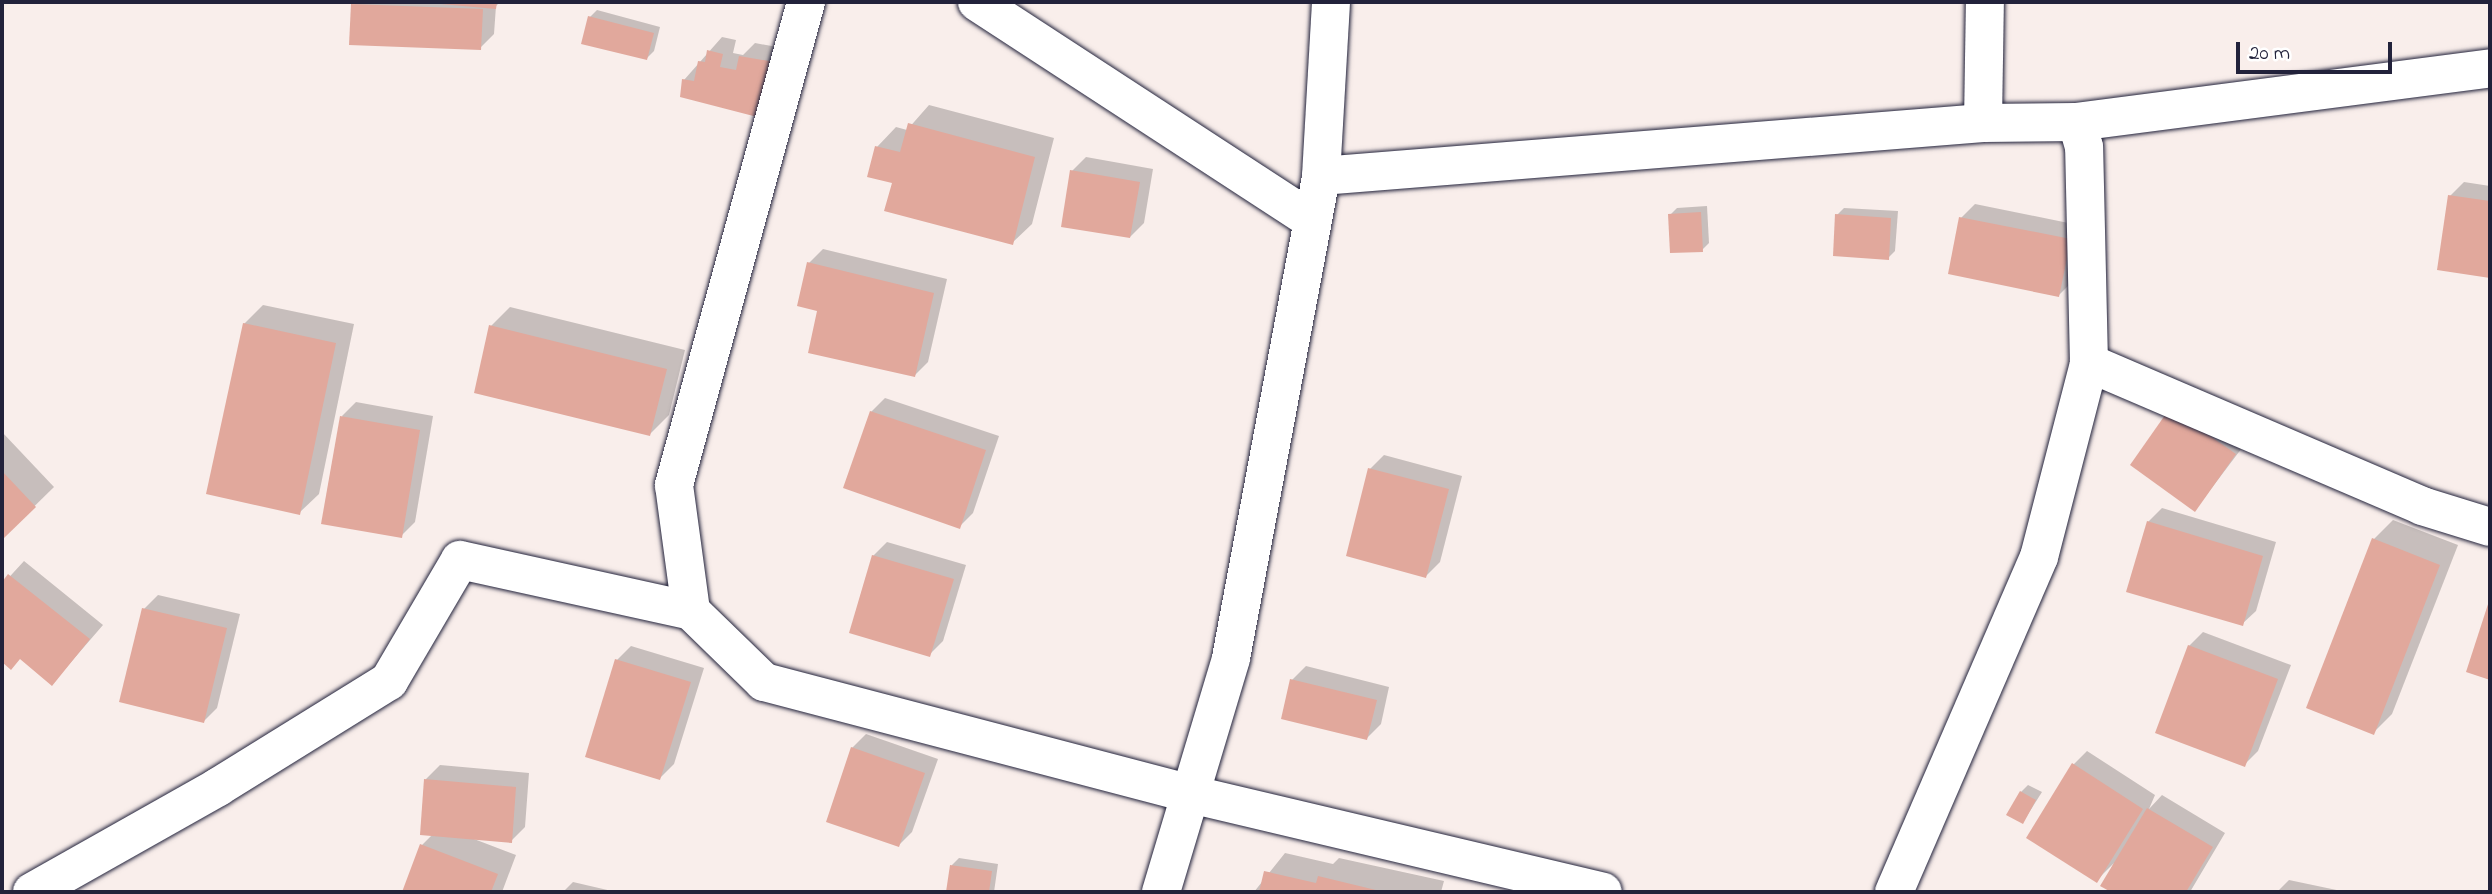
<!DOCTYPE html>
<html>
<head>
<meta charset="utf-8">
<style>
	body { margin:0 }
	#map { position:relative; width:2492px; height:894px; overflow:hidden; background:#f9eeeb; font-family:"Indie Flower",sans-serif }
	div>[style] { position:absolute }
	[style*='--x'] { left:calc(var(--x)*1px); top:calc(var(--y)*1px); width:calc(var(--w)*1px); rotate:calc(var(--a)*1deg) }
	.shadow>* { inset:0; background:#0003 }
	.building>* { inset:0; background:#e1a89c }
	.roads { filter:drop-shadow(0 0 2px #22223b) drop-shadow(0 0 2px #22223b) }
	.minor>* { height:38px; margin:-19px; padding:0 19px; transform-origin:19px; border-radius:19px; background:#fff }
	span { translate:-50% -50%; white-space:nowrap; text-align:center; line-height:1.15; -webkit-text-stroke:5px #fff; paint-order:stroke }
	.frame { position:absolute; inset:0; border:4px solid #22223b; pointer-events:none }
	.scale { position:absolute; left:2236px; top:42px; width:156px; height:32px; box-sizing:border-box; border:4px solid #22223b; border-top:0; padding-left:9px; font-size:21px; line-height:24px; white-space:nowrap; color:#22223b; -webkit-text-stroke:5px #fff; paint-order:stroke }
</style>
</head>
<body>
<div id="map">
	<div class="shadow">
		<div style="clip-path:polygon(355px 2px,500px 2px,496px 6px,494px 34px,480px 48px,353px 4px)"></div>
		<div style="clip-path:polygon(597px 10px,660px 27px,654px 51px,647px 58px,590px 17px)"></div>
		<div style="clip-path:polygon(722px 37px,736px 40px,733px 53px,743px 55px,755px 43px,788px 49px,779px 103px,684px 80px)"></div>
		<div style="clip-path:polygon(929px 105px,1054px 138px,1032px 224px,1012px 243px,894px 182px,877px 147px,896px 127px,907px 130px)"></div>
		<div style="clip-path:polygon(1086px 157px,1153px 169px,1144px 223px,1130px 237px,1072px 171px)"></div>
		<div style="clip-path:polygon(2464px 182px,2490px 186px,2490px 276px,2439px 268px,2450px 196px)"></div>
		<div style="clip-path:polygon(1975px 204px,2083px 226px,2073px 281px,2059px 295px,1961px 218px)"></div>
		<div style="clip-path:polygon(1707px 206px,1709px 243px,1702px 250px,1670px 215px,1677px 208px)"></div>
		<div style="clip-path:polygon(1844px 208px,1898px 211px,1895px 251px,1888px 258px,1837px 215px)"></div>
		<div style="clip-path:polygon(823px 249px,947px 279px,928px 362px,914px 376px,820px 310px,809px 263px)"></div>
		<div style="clip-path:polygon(263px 305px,354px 324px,319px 494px,299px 513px,244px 324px)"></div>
		<div style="clip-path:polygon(510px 307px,685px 350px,669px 415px,650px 434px,491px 326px)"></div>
		<div style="clip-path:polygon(2185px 395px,2248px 440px,2195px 510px)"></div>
		<div style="clip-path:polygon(885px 398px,999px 436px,973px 513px,959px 527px,871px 412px)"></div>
		<div style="clip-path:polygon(356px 402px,433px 416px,415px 522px,401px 536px,342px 416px)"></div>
		<div style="clip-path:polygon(2px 432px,54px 487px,2px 538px)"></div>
		<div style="clip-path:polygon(1384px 455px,1462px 476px,1440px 562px,1426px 576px,1370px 469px)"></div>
		<div style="clip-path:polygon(2162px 508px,2276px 542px,2256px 611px,2242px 624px,2148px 522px)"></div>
		<div style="clip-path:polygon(2393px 520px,2458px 545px,2392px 714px,2373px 733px,2374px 539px)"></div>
		<div style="clip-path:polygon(887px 542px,966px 565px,943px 641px,929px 655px,873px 556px)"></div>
		<div style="clip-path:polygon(24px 561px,103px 625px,52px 684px,21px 657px,11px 667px,2px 660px,2px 585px)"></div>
		<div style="clip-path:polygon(158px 595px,240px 614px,217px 708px,203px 722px,144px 609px)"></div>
		<div style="clip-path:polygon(2203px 632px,2291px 665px,2258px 751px,2244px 765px,2189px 646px)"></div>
		<div style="clip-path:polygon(631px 646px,704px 668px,674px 764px,660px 778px,587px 756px,617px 660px)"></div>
		<div style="clip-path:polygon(1306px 666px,1389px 687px,1381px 724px,1367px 738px,1292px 680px)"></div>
		<div style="clip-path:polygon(866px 734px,938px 759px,912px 832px,899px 845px,852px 748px)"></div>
		<div style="clip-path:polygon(2087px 751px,2155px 795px,2149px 809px,2162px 795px,2225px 833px,2190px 892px,2115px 892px,2103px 885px,2114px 863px,2097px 880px,2073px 765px)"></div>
		<div style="clip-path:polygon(440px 765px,529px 773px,525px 827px,511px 841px,474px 839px,516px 855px,502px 892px,404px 892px,422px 845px,433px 834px,426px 779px)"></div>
		<div style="clip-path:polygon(2028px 785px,2042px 792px,2023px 822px,2021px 792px)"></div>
		<div style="clip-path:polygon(1285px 853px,1333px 864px,1339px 858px,1444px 881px,1441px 892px,1254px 892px)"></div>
		<div style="clip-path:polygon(959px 858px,998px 864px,994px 892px,948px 892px,952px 865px)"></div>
		<div style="clip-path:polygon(2289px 880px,2346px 892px,2277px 892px)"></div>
		<div style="clip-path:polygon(573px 882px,616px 892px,563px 892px)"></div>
	</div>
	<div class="building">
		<div style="clip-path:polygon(419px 2px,497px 2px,496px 9px)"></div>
		<div style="clip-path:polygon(351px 4px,483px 9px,481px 50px,349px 45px)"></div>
		<div style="clip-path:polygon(588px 16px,654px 33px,647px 60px,581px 44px)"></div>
		<div style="clip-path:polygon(707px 50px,723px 54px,720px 67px,736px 70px,739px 56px,775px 62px,765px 119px,680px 97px,682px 79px,694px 81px,698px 61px,705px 62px)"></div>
		<div style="clip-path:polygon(908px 123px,1035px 157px,1013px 245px,884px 211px,892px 183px,867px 177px,875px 146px,900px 152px)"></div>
		<div style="clip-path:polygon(1070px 170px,1140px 182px,1130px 238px,1061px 227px)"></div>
		<div style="clip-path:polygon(2448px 195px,2490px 201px,2490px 278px,2437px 270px)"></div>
		<div style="clip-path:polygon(1701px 212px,1703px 252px,1670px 253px,1668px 214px)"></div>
		<div style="clip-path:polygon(1835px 214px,1891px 218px,1889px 260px,1833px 256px)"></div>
		<div style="clip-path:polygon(1959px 217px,2071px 239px,2059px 297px,1948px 274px)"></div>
		<div style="clip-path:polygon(807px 262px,934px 293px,915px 377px,808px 353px,817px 311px,797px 306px)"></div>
		<div style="clip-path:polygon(243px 323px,336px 343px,300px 515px,206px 494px)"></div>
		<div style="clip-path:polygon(489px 325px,667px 369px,650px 436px,474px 393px)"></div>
		<div style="clip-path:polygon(2170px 408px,2236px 454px,2195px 512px,2130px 465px)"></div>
		<div style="clip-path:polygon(870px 411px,986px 450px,960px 529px,843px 488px)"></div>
		<div style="clip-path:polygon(340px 416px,420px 430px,402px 538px,321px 524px)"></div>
		<div style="clip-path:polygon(1368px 468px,1449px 489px,1426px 578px,1346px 556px)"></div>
		<div style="clip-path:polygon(2px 471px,36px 507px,2px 540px)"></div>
		<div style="clip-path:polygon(2147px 521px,2263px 556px,2243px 626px,2126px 592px)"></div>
		<div style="clip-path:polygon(2372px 538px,2440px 565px,2374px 735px,2306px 708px)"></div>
		<div style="clip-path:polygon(872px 555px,954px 579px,930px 657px,849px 633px)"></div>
		<div style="clip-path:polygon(8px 574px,90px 639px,52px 686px,20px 659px,11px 670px,2px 662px,2px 582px)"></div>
		<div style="clip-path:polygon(2490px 598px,2490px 680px,2466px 672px)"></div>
		<div style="clip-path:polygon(142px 608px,227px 628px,204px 723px,119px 702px)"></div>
		<div style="clip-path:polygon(2188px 645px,2278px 679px,2245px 767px,2155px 733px)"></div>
		<div style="clip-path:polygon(615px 659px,691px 682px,660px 780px,585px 757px)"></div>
		<div style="clip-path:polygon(1290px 679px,1377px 700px,1367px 740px,1281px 719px)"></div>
		<div style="clip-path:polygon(851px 747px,925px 773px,899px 847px,826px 822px)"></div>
		<div style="clip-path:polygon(2072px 763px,2143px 809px,2097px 883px,2026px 838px)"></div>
		<div style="clip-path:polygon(424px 779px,516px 787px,512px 843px,420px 835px)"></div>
		<div style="clip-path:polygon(2020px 791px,2036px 800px,2023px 824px,2006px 815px)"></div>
		<div style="clip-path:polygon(2147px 808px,2213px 847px,2186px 892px,2111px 892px,2100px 886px)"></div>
		<div style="clip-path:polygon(420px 844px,498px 874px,491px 892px,402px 892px)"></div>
		<div style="clip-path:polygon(950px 865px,992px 871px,989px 892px,946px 892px)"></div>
		<div style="clip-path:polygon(1264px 871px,1316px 883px,1318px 876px,1384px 892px,1259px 892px)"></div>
	</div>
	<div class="roads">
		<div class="minor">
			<div style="--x:806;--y:2;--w:501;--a:105.29"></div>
			<div style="--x:674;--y:485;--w:127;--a:82.3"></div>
			<div style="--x:691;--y:611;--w:102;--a:44.2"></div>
			<div style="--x:764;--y:682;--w:440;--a:14.7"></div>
			<div style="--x:1190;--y:794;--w:424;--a:13.3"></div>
			<div style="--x:977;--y:2;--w:397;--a:33.1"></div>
			<div style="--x:1983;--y:123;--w:121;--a:-89.1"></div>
			<div style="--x:1321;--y:176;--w:664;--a:-4.58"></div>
			<div style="--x:1983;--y:123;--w:94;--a:-0.6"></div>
			<div style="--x:2077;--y:122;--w:417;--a:-7.4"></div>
			<div style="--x:2089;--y:363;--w:362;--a:23.2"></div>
			<div style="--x:2422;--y:506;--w:71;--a:17.2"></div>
			<div style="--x:32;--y:892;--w:214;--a:-29.4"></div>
			<div style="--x:218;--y:787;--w:201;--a:-31.8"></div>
			<div style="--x:389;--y:681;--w:140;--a:-59.6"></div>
			<div style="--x:460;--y:560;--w:237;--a:12.4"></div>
			<div style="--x:1161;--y:892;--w:244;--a:-73.3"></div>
			<div style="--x:1231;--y:658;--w:490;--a:-79.4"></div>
			<div style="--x:1321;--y:176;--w:174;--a:-86.7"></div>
			<div style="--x:1894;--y:892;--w:365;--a:-66.6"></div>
			<div style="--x:2039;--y:557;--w:200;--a:-75.5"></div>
			<div style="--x:2089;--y:363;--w:216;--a:-91.3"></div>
			<div style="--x:2084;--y:147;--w:26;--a:-106"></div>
		</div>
	</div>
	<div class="frame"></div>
	<div class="scale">20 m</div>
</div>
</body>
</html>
